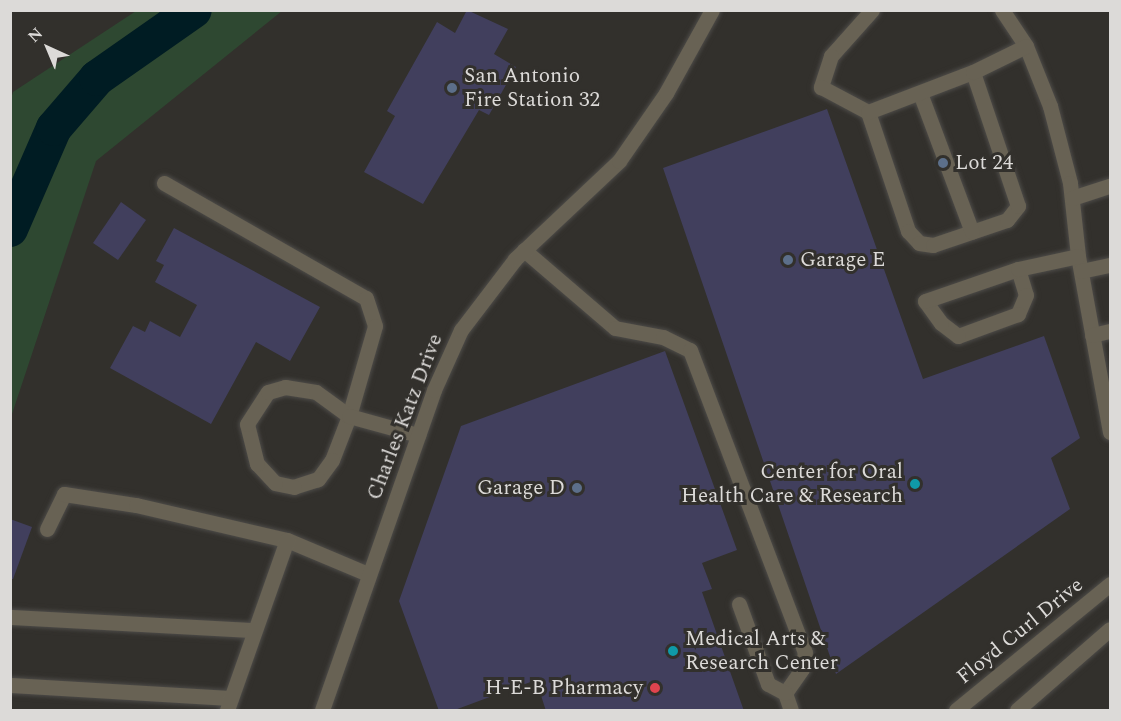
<!DOCTYPE html>
<html>
<head>
<meta charset="utf-8">
<style>
	body { margin:0 }
	#map { position:relative; width:1121px; height:721px; overflow:hidden; background:#32302c; font-family:Spectral,serif }
	div>[style] { position:absolute }
	[style*='--x'] { left:calc(var(--x)*1px); top:calc(var(--y)*1px); width:calc(var(--w)*1px); rotate:calc(var(--a)*1deg) }
	.green>* { inset:0; background:#2e4831 }
	.river>* { height:36px; margin:-18px; padding:0 18px; transform-origin:18px; border-radius:18px; background:#001c23 }
	.building>* { inset:0; background:#413f5d }
	.roads { filter:drop-shadow(0 0 2px #4d4b48) drop-shadow(0 0 2px #4d4b48) }
	.minor>* { height:15px; margin:-7.5px; padding:0 7.5px; transform-origin:7.5px; border-radius:7.5px; background:#686254 }
	.dots>* { width:16px; height:16px; translate:-50% -50%; box-sizing:border-box; border:3px solid #32302c; border-radius:50% }
	span { translate:-50% -50%; white-space:nowrap; text-align:center; line-height:1.15; -webkit-text-stroke:6px #32302c; paint-order:stroke }
	.poi-label { font-size:21px; color:#dcdad8 }
	.left { translate:0 -50%; text-align:left }
	.right { translate:-100% -50%; text-align:right }
	.street-label { font-size:21px; color:#dcdad8 }
	.frame { position:absolute; inset:0; border:12px solid #dcdad8; pointer-events:none }
	.north { position:absolute; left:18px; top:18px; width:60px; height:60px; -webkit-text-stroke:4px #32302c; paint-order:stroke; rotate:316deg; font-size:16px; font-weight:700; line-height:24px; text-align:center; color:#dcdad8 }
	.north::after { content:''; display:block; margin:auto; width:21px; height:27px; background:#dcdad8; clip-path:polygon(50% 0,100% 100%,50% 72%,0 100%) }
</style>
</head>
<body>
<div id="map">
	<div class="green">
		<div style="clip-path:polygon(136px 11px,282px 11px,96px 161px,11px 417px,11px 99px,13px 92px)"></div>
	</div>
	<div class="river">
		<div style="--x:10;--y:229;--w:110;--a:-66.5"></div>
		<div style="--x:54;--y:128;--w:66;--a:-49.3"></div>
		<div style="--x:97;--y:78;--w:118;--a:-35"></div>
	</div>
	<div class="building">
		<div style="clip-path:polygon(467px 10px,508px 29px,494px 54px,516px 67px,489px 115px,479px 110px,423px 204px,364px 172px,395px 116px,387px 111px,437px 22px,455px 33px)"></div>
		<div style="clip-path:polygon(827px 109px,923px 379px,1044px 336px,1080px 438px,1051px 458px,1070px 509px,836px 674px,663px 168px)"></div>
		<div style="clip-path:polygon(121px 202px,146px 220px,118px 260px,93px 243px)"></div>
		<div style="clip-path:polygon(174px 228px,320px 307px,290px 361px,256px 342px,211px 424px,110px 368px,133px 326px,145px 332px,150px 321px,180px 337px,197px 305px,155px 282px,164px 265px,156px 261px)"></div>
		<div style="clip-path:polygon(665px 351px,737px 550px,702px 563px,712px 589px,702px 592px,744px 711px,546px 711px,536px 680px,452px 711px,439px 711px,399px 601px,461px 426px)"></div>
		<div style="clip-path:polygon(10px 519px,32px 527px,13px 579px,10px 579px)"></div>
	</div>
	<div class="roads">
		<div class="minor">
			<div style="--x:872;--y:10;--w:62;--a:131.7"></div>
			<div style="--x:831;--y:56;--w:33;--a:108"></div>
			<div style="--x:821;--y:87;--w:53;--a:28"></div>
			<div style="--x:868;--y:112;--w:126;--a:71.4"></div>
			<div style="--x:908;--y:231;--w:16;--a:47"></div>
			<div style="--x:919;--y:243;--w:14;--a:8"></div>
			<div style="--x:933;--y:245;--w:78;--a:-18.7"></div>
			<div style="--x:1007;--y:220;--w:18;--a:-52"></div>
			<div style="--x:1018;--y:206;--w:141;--a:-108.6"></div>
			<div style="--x:1002;--y:10;--w:43;--a:56.3"></div>
			<div style="--x:1026;--y:46;--w:65;--a:68.2"></div>
			<div style="--x:1050;--y:106;--w:80;--a:75.4"></div>
			<div style="--x:1070;--y:183;--w:73;--a:83.7"></div>
			<div style="--x:1078;--y:256;--w:179;--a:79.7"></div>
			<div style="--x:920;--y:93;--w:148;--a:69.5"></div>
			<div style="--x:868;--y:112;--w:112;--a:-20.9"></div>
			<div style="--x:973;--y:72;--w:59;--a:-26.1"></div>
			<div style="--x:164;--y:183;--w:232;--a:29.7"></div>
			<div style="--x:366;--y:298;--w:29;--a:72"></div>
			<div style="--x:375;--y:326;--w:94;--a:106.1"></div>
			<div style="--x:349;--y:416;--w:47;--a:111.1"></div>
			<div style="--x:332;--y:460;--w:24;--a:126"></div>
			<div style="--x:318;--y:479;--w:25;--a:162"></div>
			<div style="--x:294;--y:487;--w:19;--a:-168"></div>
			<div style="--x:275;--y:483;--w:26;--a:-133"></div>
			<div style="--x:257;--y:464;--w:41;--a:-104"></div>
			<div style="--x:247;--y:424;--w:38;--a:-57"></div>
			<div style="--x:268;--y:392;--w:18;--a:-16"></div>
			<div style="--x:285;--y:387;--w:31;--a:9"></div>
			<div style="--x:316;--y:392;--w:41;--a:36"></div>
			<div style="--x:349;--y:416;--w:72;--a:15.4"></div>
			<div style="--x:1072;--y:198;--w:40;--a:-18"></div>
			<div style="--x:524;--y:250;--w:120;--a:40.6"></div>
			<div style="--x:615;--y:328;--w:49;--a:10.6"></div>
			<div style="--x:663;--y:337;--w:30;--a:26"></div>
			<div style="--x:690;--y:350;--w:323;--a:69.2"></div>
			<div style="--x:805;--y:652;--w:17;--a:100"></div>
			<div style="--x:802;--y:669;--w:29;--a:125"></div>
			<div style="--x:785;--y:693;--w:18;--a:71"></div>
			<div style="--x:1018;--y:269;--w:27;--a:73"></div>
			<div style="--x:1026;--y:295;--w:21;--a:113"></div>
			<div style="--x:1018;--y:314;--w:64;--a:159.9"></div>
			<div style="--x:958;--y:336;--w:21;--a:-143"></div>
			<div style="--x:941;--y:323;--w:27;--a:-126"></div>
			<div style="--x:925;--y:301;--w:98;--a:-19"></div>
			<div style="--x:1018;--y:269;--w:61;--a:-12.2"></div>
			<div style="--x:1081;--y:271;--w:30;--a:-12"></div>
			<div style="--x:1092;--y:335;--w:18;--a:-13"></div>
			<div style="--x:47;--y:529;--w:39;--a:-64"></div>
			<div style="--x:64;--y:494;--w:73;--a:8.7"></div>
			<div style="--x:136;--y:505;--w:155;--a:13.1"></div>
			<div style="--x:287;--y:540;--w:88;--a:22.8"></div>
			<div style="--x:739;--y:604;--w:85;--a:70.1"></div>
			<div style="--x:768;--y:684;--w:19;--a:28"></div>
			<div style="--x:10;--y:617;--w:243;--a:3.1"></div>
			<div style="--x:10;--y:685;--w:221;--a:3.4"></div>
			<div style="--x:227;--y:710;--w:180;--a:-70.6"></div>
			<div style="--x:322;--y:710;--w:339;--a:-70.7"></div>
			<div style="--x:434;--y:390;--w:66;--a:-65.8"></div>
			<div style="--x:461;--y:330;--w:89;--a:-52.7"></div>
			<div style="--x:515;--y:259;--w:143;--a:-43.3"></div>
			<div style="--x:619;--y:161;--w:83;--a:-55.3"></div>
			<div style="--x:666;--y:93;--w:95;--a:-61"></div>
			<div style="--x:956;--y:710;--w:199;--a:-39.3"></div>
			<div style="--x:1017;--y:710;--w:123;--a:-41.1"></div>
		</div>
	</div>
	<div class="dots">
		<div style="left:452px;top:88px;background:#5c6f8a"></div>
		<div style="left:943px;top:163px;background:#5c6f8a"></div>
		<div style="left:788px;top:260px;background:#5c6f8a"></div>
		<div style="left:915px;top:484px;background:#0f9aa8"></div>
		<div style="left:577px;top:488px;background:#5c6f8a"></div>
		<div style="left:673px;top:651px;background:#0f9aa8"></div>
		<div style="left:655px;top:688px;background:#e0444e"></div>
	</div>
	<div class="poi-label">
		<span class="left" style="left:464px;top:88px">San Antonio<br>Fire Station 32</span>
		<span class="left" style="left:955px;top:163px">Lot 24</span>
		<span class="left" style="left:800px;top:260px">Garage E</span>
		<span class="right" style="left:903px;top:484px">Center for Oral<br>Health Care &amp; Research</span>
		<span class="right" style="left:565px;top:488px">Garage D</span>
		<span class="left" style="left:685px;top:651px">Medical Arts &amp;<br>Research Center</span>
		<span class="right" style="left:643px;top:688px">H-E-B Pharmacy</span>
	</div>
	<div class="street-label">
		<span style="left:405px;top:417px;rotate:-69deg">Charles Katz Drive</span>
		<span style="left:1020px;top:631px;rotate:-39deg">Floyd Curl Drive</span>
	</div>
	<div class="frame"></div>
	<div class="north">N</div>
</div>
</body>
</html>
